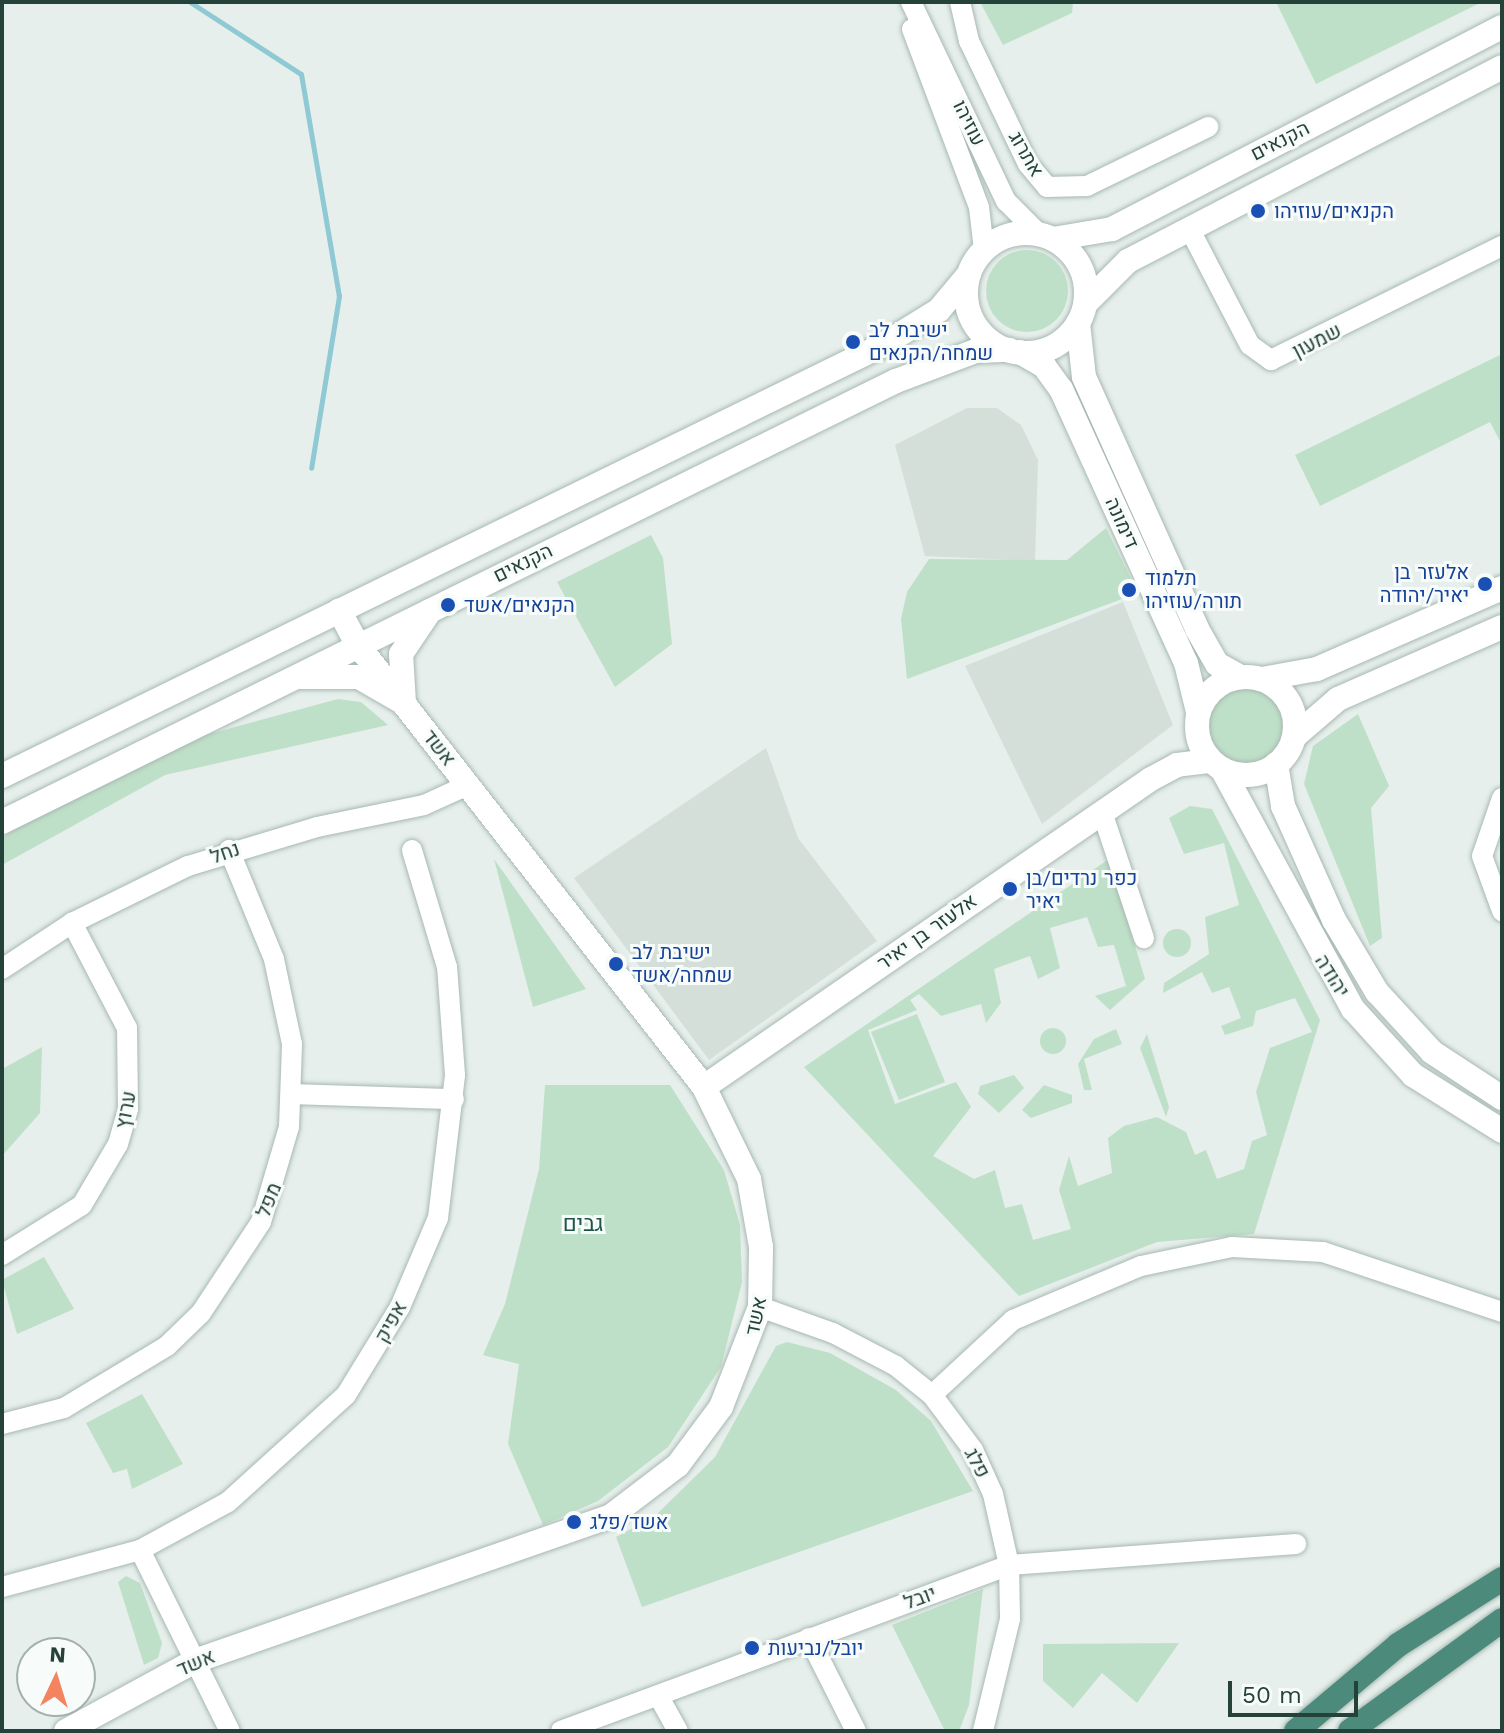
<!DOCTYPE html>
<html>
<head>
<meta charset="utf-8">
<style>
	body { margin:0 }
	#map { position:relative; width:1504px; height:1733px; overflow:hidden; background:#e6efeb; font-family:"Work Sans",Heebo,sans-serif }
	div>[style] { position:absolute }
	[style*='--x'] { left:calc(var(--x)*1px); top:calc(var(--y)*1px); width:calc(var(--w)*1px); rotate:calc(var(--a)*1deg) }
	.built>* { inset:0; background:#d4dfda }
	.green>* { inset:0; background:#bfe0c8 }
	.round { border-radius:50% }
	.stream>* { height:5px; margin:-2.5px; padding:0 2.5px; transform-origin:2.5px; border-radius:2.5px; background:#8ec9d4 }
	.roads { filter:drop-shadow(0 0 2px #a8b8b2) drop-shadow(0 0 2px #a8b8b2) }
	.minor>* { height:20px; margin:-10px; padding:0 10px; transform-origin:10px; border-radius:10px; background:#fff }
	.tertiary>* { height:24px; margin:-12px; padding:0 12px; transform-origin:12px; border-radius:12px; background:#fff }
	.tertiary>.ring { margin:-12px; padding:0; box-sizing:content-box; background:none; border:24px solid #fff; border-radius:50% }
	.secondary>* { height:24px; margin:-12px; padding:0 12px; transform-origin:12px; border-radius:12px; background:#fff }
	.secondary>.ring { margin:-12px; padding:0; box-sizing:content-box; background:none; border:24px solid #fff; border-radius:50% }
	.trunk>* { height:24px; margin:-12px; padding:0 12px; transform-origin:12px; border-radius:12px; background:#4c8a7c }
	.dots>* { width:22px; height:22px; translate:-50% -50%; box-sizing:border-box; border:4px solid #f7fbf9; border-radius:50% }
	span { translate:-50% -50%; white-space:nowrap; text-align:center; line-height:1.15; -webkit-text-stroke:6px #f7fbf9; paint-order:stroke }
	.street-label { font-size:20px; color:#24423a }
	.transit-label { font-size:20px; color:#164399 }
	.left { translate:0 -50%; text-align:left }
	.right { translate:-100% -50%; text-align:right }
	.neighbourhood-label { font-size:22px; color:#1f5548 }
	.frame { position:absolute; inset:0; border:4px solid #24423a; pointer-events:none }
	.north { position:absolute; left:16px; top:1637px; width:80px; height:80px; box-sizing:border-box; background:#f7fbf9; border:2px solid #a3b1ad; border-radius:50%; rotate:4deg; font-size:22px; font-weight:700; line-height:32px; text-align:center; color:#24423a }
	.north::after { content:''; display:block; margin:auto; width:28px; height:36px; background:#f4845f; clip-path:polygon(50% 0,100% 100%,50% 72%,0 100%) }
	.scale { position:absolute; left:1228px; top:1681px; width:130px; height:36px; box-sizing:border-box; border:4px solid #24423a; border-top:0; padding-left:10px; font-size:24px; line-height:28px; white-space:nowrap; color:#24423a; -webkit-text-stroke:6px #f7fbf9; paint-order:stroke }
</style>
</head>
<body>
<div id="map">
	<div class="built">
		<div style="clip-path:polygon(967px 408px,997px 408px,1021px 425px,1038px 460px,1035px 561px,925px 556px,895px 445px)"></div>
		<div style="clip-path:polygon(1123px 602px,1173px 725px,1042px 824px,965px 666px)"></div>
		<div style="clip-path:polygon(766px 748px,798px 838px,877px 941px,709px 1060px,574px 878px)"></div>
	</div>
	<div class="green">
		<div style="clip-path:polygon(980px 2px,1073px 2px,1072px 13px,1003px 45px)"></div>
		<div style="clip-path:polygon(1276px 2px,1482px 2px,1316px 84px)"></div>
		<div class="round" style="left:986px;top:250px;width:82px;height:82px"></div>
		<div style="clip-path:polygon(1502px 354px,1502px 445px,1490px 422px,1320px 506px,1295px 455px)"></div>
		<div style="clip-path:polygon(1106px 528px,1138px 593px,907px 679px,901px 619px,907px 592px,929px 559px,1067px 560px)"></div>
		<div style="clip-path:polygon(651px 535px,663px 558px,672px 644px,615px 687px,557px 582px)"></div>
		<div class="round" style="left:1204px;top:684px;width:82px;height:82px"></div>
		<div style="clip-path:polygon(338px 699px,361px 702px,388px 725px,165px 775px,2px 865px,2px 838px,17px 828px,191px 739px)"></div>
		<div style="clip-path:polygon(1358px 714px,1389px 786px,1371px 808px,1382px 938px,1370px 946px,1304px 784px,1313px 746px)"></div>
		<div style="clip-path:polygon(1190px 806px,1212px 809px,1320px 1020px,1254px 1234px,1157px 1242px,1019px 1296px,804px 1067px,1109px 859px,1145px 979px,1110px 1010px,1095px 996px,1126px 986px,1114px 945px,1098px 947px,1087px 917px,1050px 928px,1060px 968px,1038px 979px,1030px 956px,994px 969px,1001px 1003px,986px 1023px,981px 1004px,941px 1016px,919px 994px,910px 1000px,917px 1010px,868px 1030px,895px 1104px,956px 1082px,971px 1107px,933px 1156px,974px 1179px,995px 1170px,1005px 1208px,1022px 1204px,1033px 1240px,1071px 1229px,1059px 1190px,1069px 1156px,1078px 1186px,1112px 1173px,1108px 1138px,1124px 1126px,1157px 1117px,1186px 1132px,1195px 1155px,1206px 1150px,1217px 1179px,1244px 1169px,1252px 1141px,1267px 1135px,1256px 1092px,1270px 1048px,1312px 1032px,1295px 998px,1256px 1011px,1253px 1026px,1225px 1035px,1221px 1026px,1241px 1018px,1229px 987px,1212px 993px,1202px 972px,1163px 993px,1164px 983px,1209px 954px,1205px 917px,1239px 905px,1224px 843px,1184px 854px,1169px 818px)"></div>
		<div style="clip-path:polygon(494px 859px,586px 989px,533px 1007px)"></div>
		<div class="round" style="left:1163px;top:929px;width:28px;height:28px"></div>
		<div style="clip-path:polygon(917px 1014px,945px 1082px,899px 1100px,871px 1032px)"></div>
		<div class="round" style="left:1040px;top:1028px;width:26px;height:26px"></div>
		<div style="clip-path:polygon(1116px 1029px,1122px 1044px,1084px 1059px,1092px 1090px,1084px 1090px,1078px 1064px,1094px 1039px)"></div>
		<div style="clip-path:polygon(1147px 1034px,1169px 1107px,1166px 1117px,1140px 1048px)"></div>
		<div style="clip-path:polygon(42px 1047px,40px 1113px,2px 1156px,2px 1069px)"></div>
		<div style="clip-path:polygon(1014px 1075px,1024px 1088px,999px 1113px,978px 1094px,980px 1086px)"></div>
		<div style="clip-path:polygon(545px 1085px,670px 1085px,724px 1170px,740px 1225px,742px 1282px,721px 1367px,668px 1447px,598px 1501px,543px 1525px,508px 1444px,519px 1364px,483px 1355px,505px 1304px,539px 1169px)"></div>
		<div style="clip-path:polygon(1044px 1085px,1072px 1095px,1072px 1103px,1031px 1118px,1022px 1110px)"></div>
		<div style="clip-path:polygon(44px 1257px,74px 1309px,17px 1334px,2px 1280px)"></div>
		<div style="clip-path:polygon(787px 1342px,830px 1353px,896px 1390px,931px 1421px,973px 1491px,642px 1607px,616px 1537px,655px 1516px,715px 1457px,776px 1346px)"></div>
		<div style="clip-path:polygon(142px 1394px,183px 1464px,132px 1489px,127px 1469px,113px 1473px,86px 1423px)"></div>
		<div style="clip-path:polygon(126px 1576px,140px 1583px,162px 1643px,158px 1658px,144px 1665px,118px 1582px)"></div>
		<div style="clip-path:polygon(983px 1589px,969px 1705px,959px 1731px,945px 1731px,892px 1625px)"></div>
		<div style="clip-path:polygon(1179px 1643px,1137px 1703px,1102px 1673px,1073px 1708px,1043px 1681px,1043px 1644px)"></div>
	</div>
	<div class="stream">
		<div style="--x:190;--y:2;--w:132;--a:33"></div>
		<div style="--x:301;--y:74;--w:225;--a:80.3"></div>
		<div style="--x:339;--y:296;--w:174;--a:99.2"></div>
	</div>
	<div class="roads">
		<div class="minor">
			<div style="--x:911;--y:2;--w:221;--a:64.5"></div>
			<div style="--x:1006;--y:201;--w:47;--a:45"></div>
			<div style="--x:960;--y:2;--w:40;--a:77"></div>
			<div style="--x:969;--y:41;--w:136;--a:64.4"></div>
			<div style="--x:1028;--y:164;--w:30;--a:50"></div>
			<div style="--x:1047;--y:187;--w:40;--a:-1.4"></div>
			<div style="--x:1087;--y:186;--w:135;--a:-26"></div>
			<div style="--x:912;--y:29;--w:190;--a:69.4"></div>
			<div style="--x:979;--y:207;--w:43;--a:83.4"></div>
			<div style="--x:1189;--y:228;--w:132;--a:62.5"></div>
			<div style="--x:1250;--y:345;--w:26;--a:36"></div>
			<div style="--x:1271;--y:360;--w:258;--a:-26.3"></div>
			<div style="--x:1502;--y:798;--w:61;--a:109"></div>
			<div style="--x:1482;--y:856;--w:59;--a:70"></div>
			<div style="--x:1102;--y:812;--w:133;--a:71.6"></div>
			<div style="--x:2;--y:969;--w:84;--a:-33.3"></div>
			<div style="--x:72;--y:923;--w:129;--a:-26.2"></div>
			<div style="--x:188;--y:866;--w:135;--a:-16.8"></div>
			<div style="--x:317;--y:827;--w:109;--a:-11.6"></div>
			<div style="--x:424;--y:805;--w:48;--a:-24.4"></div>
			<div style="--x:292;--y:1094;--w:162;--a:1.8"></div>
			<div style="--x:2;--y:1255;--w:94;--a:-32"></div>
			<div style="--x:82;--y:1205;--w:71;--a:-59.5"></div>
			<div style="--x:118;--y:1144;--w:37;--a:-74"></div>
			<div style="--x:128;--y:1108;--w:80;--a:-90.7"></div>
			<div style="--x:127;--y:1028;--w:119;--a:-117.6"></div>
			<div style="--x:760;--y:1307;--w:77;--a:19.6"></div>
			<div style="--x:833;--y:1333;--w:71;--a:27.6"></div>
			<div style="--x:896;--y:1366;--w:46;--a:38.9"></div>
			<div style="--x:932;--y:1395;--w:69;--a:53.3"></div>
			<div style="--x:973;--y:1450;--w:48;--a:65.6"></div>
			<div style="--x:993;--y:1494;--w:73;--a:77.3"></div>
			<div style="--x:1009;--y:1565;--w:54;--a:88.9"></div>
			<div style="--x:1010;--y:1619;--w:115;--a:103.6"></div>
			<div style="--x:932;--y:1395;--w:110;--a:-42.8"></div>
			<div style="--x:1013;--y:1320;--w:139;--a:-22.9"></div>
			<div style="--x:1141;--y:1266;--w:93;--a:-11.8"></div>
			<div style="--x:1232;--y:1247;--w:91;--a:3.1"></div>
			<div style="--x:1323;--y:1252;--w:189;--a:18.5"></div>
			<div style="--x:2;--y:1424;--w:64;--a:-14.5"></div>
			<div style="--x:64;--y:1408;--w:120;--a:-31"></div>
			<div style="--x:167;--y:1346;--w:47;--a:-44.1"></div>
			<div style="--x:201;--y:1313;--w:109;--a:-56.6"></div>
			<div style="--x:261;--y:1222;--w:99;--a:-73.6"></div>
			<div style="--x:289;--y:1127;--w:83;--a:-87.9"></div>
			<div style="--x:292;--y:1044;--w:87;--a:-102"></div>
			<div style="--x:274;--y:959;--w:118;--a:-112.4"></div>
			<div style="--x:140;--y:1550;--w:202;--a:63.6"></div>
			<div style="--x:2;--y:1587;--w:143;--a:-15"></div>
			<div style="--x:140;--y:1550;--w:100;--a:-28.6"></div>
			<div style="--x:228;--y:1502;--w:159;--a:-42.2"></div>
			<div style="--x:346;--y:1395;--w:103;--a:-58.5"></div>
			<div style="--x:400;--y:1307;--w:97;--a:-66.9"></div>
			<div style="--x:438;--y:1218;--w:144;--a:-83.2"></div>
			<div style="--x:455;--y:1075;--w:108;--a:-94.2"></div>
			<div style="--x:447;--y:967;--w:122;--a:-106.7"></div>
			<div style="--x:809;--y:1638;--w:104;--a:63.2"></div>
			<div style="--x:659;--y:1697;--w:39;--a:61"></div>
			<div style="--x:561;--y:1731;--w:478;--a:-20.3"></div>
			<div style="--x:1009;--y:1565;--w:288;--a:-4.2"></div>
		</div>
		<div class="tertiary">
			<div style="--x:1078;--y:323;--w:54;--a:83.7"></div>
			<div style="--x:1084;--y:377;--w:276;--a:65.8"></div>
			<div style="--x:1197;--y:629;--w:40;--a:60.3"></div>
			<div style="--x:1217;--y:664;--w:26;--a:29"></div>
			<div style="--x:1020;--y:352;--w:28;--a:30"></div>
			<div style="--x:1044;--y:366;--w:29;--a:54"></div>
			<div style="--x:1061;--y:389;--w:301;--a:65.5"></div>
			<div style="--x:1186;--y:663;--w:50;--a:76.2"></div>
			<div class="ring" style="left:1197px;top:677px;width:74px;height:74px"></div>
			<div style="--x:1262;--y:679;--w:56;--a:-10.3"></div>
			<div style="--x:1317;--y:669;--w:202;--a:-23.6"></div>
			<div style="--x:1294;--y:737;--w:58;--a:-40.8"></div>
			<div style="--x:1338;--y:699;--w:179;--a:-23.7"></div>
			<div style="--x:1276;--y:764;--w:43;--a:80.5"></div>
			<div style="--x:1283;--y:806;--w:125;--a:65.9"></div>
			<div style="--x:1334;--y:920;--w:84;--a:59.2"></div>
			<div style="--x:1377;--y:992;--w:81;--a:47.5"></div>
			<div style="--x:1432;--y:1052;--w:84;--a:33.3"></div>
			<div style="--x:1222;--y:769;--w:273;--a:61.4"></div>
			<div style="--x:1353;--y:1009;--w:89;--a:47.7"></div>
			<div style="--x:1413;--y:1075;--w:105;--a:32.2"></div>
			<div style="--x:704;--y:1087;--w:543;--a:-34.57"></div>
			<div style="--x:1151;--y:779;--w:30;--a:-28"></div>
			<div style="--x:1177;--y:765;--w:34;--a:-7"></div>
			<div style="--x:66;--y:1731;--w:147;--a:-28.5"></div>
			<div style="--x:195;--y:1661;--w:441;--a:-19.2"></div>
			<div style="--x:611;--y:1516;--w:84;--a:-37.3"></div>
			<div style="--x:678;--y:1465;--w:72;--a:-53.4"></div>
			<div style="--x:721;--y:1407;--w:107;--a:-68.7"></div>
			<div style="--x:760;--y:1307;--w:60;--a:-89"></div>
			<div style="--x:761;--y:1247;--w:69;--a:-100"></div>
			<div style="--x:749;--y:1179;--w:102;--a:-116.1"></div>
			<div style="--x:704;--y:1087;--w:563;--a:-128.07"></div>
			<div style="--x:357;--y:644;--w:38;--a:-118"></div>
		</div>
		<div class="secondary">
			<div class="ring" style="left:966px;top:233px;width:96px;height:96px"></div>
			<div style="--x:1053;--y:239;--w:60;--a:-9.6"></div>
			<div style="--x:1112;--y:229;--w:439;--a:-27.4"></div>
			<div style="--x:1086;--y:303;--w:59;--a:-45"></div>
			<div style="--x:1128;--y:261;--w:421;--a:-27.4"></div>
			<div style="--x:301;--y:677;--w:58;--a:0"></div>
			<div style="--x:359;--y:677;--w:52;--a:30"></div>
			<div style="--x:404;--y:703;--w:49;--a:-93.5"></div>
			<div style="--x:401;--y:654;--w:52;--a:-56"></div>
			<div style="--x:2;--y:776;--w:979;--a:-26.07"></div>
			<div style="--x:881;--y:346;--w:68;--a:-31.8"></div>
			<div style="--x:939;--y:310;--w:47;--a:-50.2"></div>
			<div style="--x:2;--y:822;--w:997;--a:-26.26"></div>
			<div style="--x:896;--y:381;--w:85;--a:-20.6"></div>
			<div style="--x:976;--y:351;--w:33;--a:-2"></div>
		</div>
		<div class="trunk">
			<div style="--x:1296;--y:1731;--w:133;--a:-40.1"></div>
			<div style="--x:1398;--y:1645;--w:123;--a:-32.4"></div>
			<div style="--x:1350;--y:1731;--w:188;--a:-36.1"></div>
		</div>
	</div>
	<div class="dots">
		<div style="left:1258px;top:211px;background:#1a4fb4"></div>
		<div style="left:853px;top:342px;background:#1a4fb4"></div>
		<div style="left:1485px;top:584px;background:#1a4fb4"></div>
		<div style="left:1129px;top:590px;background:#1a4fb4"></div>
		<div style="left:448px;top:605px;background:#1a4fb4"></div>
		<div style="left:1010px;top:889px;background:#1a4fb4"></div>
		<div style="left:616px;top:964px;background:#1a4fb4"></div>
		<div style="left:574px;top:1522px;background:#1a4fb4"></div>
		<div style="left:752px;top:1648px;background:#1a4fb4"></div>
	</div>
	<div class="street-label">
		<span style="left:969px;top:123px;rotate:64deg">עוזיהו</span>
		<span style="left:1280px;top:141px;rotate:-27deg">הקנאים</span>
		<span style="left:1026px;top:154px;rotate:60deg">אתרוג</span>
		<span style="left:1317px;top:341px;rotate:-27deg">שמעון</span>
		<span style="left:1122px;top:523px;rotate:66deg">דימונה</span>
		<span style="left:523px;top:563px;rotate:-26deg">הקנאים</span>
		<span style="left:439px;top:748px;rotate:52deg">אשד</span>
		<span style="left:225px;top:853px;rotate:-19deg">נחל</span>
		<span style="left:927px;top:932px;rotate:-35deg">אלעזר בן יאיר</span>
		<span style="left:1332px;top:976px;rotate:58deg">יהודה</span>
		<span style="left:126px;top:1110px;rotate:-79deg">ערוץ</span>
		<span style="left:269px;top:1200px;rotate:-68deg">מפל</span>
		<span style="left:756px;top:1316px;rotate:-78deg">אשד</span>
		<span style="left:391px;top:1322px;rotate:-61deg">אפיק</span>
		<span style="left:977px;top:1463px;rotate:62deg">פלג</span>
		<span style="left:920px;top:1598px;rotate:-20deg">יובל</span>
		<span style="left:196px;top:1663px;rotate:-23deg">אשד</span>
	</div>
	<div class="transit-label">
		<span class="left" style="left:1274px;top:211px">הקנאים/עוזיהו</span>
		<span class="left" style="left:869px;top:342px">ישיבת לב<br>שמחה/הקנאים</span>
		<span class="right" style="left:1469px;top:584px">אלעזר בן<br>יאיר/יהודה</span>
		<span class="left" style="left:1145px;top:590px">תלמוד<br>תורה/עוזיהו</span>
		<span class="left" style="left:464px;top:605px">הקנאים/אשד</span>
		<span class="left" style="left:1026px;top:890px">כפר נרדים/בן<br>יאיר</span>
		<span class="left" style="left:632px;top:964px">ישיבת לב<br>שמחה/אשד</span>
		<span class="left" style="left:590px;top:1522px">אשד/פלג</span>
		<span class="left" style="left:768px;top:1648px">יובל/נביעות</span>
	</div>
	<div class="neighbourhood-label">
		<span style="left:583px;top:1224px">גבים</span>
	</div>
	<div class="frame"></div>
	<div class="north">N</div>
	<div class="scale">50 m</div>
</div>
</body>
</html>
